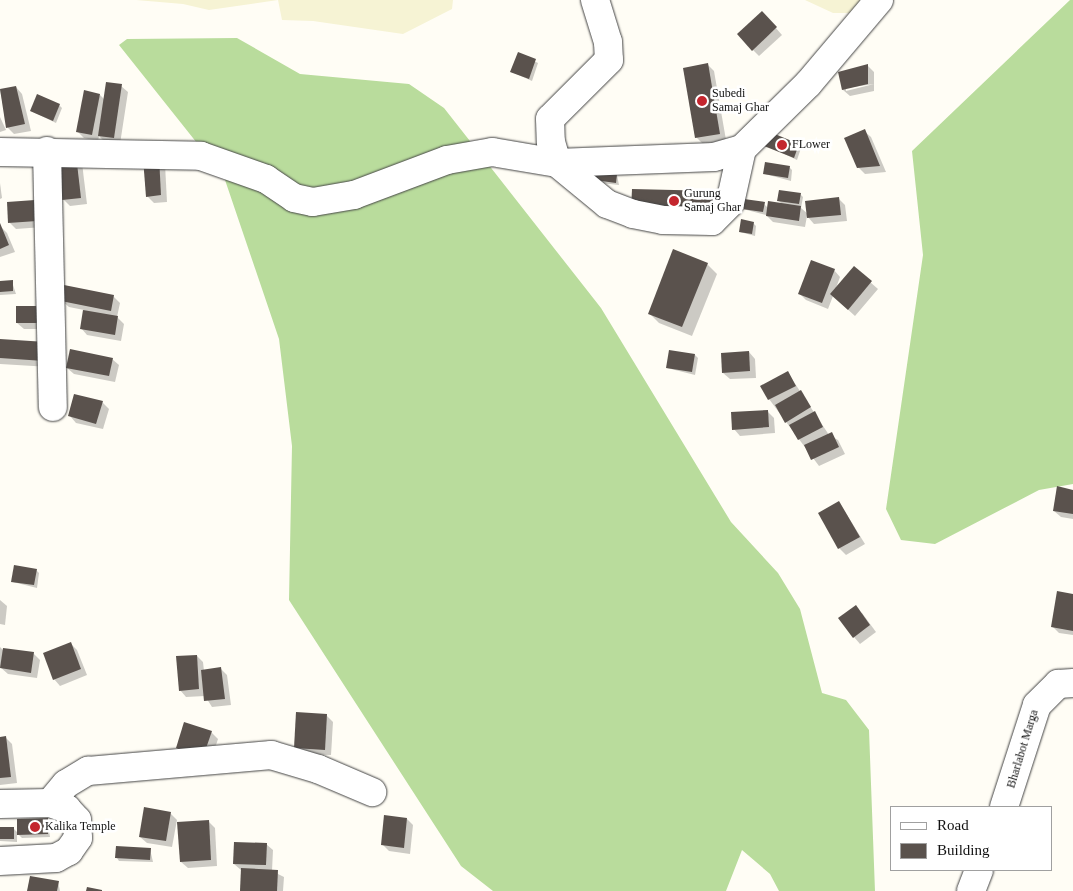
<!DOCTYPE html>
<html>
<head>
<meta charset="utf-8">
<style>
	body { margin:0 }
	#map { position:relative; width:1073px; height:891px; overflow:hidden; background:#fffdf5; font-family:Georgia,serif }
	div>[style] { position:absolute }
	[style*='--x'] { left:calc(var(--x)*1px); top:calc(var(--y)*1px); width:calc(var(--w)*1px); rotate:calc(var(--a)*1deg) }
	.farmland>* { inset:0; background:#f6f3d4 }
	.forest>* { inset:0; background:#b9dc9c }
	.shadow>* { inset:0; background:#0003 }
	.building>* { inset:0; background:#5a524d }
	.roads { filter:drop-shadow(0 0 1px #444) drop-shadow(0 0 1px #444) }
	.minor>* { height:28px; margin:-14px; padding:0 14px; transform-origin:14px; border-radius:14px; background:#fff }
	.dots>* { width:14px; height:14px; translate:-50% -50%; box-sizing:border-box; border:2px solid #fff; border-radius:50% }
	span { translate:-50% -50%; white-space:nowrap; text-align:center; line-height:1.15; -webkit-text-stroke:5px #fff; paint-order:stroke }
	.poi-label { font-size:12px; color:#111 }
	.left { translate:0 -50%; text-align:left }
	.street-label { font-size:12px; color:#111 }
	.legend { position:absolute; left:890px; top:806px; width:162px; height:65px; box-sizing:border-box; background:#fff; border:1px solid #a0a0a0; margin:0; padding:6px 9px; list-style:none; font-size:15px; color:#111 }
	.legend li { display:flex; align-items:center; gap:10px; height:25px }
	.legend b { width:25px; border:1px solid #a0a0a0 }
</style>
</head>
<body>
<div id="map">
	<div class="farmland">
		<div style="clip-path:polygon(136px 0,453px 0,452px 9px,403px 34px,313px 21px,282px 20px,278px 0,209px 10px,183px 4px)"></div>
		<div style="clip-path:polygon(805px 0,864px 0,851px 13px,833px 13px)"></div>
	</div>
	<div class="forest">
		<div style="clip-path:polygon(1070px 0,1073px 0,1073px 484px,1039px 490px,935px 544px,901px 540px,886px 509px,923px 255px,912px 151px)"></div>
		<div style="clip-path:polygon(237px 38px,300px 74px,409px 84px,444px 108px,601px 308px,731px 522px,778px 573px,800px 609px,822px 693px,846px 700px,869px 730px,875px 891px,779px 891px,770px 874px,742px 850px,726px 891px,493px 891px,461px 866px,289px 600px,292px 446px,279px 339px,224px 177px,119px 45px,127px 39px)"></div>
	</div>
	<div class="shadow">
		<div style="clip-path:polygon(768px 19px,782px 35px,759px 56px,753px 50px)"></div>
		<div style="clip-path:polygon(519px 54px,538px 63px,532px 81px,512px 72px)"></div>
		<div style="clip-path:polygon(708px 65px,714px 71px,726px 140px,703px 144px,696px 137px)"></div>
		<div style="clip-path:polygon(868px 66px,874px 72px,874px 84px,846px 88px,846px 91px,874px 84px,874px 91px,850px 96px,843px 90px,839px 73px)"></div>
		<div style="clip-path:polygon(121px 86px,128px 92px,120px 144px,105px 142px,99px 136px,98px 141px,84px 138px,77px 131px,100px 95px,104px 99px)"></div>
		<div style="clip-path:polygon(16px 87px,22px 94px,31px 131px,14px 134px,8px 128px,0 90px)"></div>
		<div style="clip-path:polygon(59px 105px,62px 108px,56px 123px,31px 111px)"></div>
		<div style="clip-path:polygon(0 117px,6px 130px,0 132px)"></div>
		<div style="clip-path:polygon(864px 131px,871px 137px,886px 172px,865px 174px,858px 167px)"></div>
		<div style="clip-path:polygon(771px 134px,801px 148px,797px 160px,766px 145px)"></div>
		<div style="clip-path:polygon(58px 158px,82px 163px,87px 204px,70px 206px,64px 200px)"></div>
		<div style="clip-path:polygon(144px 159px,165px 164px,167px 202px,154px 203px,147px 196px)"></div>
		<div style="clip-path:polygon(789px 167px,792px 170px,791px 181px,765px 174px)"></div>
		<div style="clip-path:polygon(617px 175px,619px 185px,592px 182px)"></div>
		<div style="clip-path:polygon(0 183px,2px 198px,0 199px)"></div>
		<div style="clip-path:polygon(800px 194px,803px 197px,801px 208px,808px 214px,839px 199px,845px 205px,847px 221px,814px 224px,807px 216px,805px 227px,773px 222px,766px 215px,743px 209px,764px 204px,768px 208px,782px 204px,778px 200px)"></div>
		<div style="clip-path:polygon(35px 201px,43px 227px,16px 229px,10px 223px,8px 204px)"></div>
		<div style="clip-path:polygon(753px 223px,756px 226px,755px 236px,740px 232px)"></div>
		<div style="clip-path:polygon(0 226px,7px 233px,15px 252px,0 257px)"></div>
		<div style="clip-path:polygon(707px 264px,717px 274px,692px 336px,659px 323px,649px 313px)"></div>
		<div style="clip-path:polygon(854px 268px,878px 289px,855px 316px,833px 296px,828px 309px,806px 300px,800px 294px,834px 270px,840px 277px,836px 288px)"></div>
		<div style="clip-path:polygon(0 282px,12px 282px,16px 294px,0 295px)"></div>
		<div style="clip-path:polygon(113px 296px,120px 303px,117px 317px,124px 324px,121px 341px,87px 335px,81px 328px,84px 310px,69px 307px,62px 301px)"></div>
		<div style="clip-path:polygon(17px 307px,54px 329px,24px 329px,17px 323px)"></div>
		<div style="clip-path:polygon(0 341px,45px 344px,50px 367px,0 364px)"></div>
		<div style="clip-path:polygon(749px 352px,755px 359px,756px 378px,730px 379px,723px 373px)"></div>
		<div style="clip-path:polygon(695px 355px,698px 358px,695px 375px,667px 368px)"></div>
		<div style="clip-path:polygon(112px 359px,119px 365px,115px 382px,74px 374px,67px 368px)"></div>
		<div style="clip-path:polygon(788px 373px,829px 435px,838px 440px,845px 454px,819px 466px,769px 399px,762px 386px)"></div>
		<div style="clip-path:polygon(102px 402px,109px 409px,103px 429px,76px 423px,70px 416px)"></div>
		<div style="clip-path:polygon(767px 411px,774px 418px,775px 433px,740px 436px,734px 429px)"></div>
		<div style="clip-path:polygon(1073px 491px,1073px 519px,1061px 517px,1054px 511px)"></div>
		<div style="clip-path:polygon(839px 502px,865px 544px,846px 555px,839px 548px)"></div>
		<div style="clip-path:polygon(36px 570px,39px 573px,37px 588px,13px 582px)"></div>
		<div style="clip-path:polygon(1073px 595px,1073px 635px,1059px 633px,1052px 626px)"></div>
		<div style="clip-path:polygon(0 600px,7px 606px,5px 625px,0 624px)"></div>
		<div style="clip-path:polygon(862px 613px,876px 632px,860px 644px,854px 637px)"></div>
		<div style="clip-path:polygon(71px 644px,77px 650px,87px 675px,60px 686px,54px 679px)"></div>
		<div style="clip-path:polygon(0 647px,3px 650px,33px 653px,40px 660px,37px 678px,8px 674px,0 667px)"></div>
		<div style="clip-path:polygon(197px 656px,203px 662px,204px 671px,221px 669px,227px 675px,231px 705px,212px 707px,205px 696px,186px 697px,180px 690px)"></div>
		<div style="clip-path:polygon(326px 715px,333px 722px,331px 755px,301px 754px,295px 747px)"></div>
		<div style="clip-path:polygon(211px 732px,218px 739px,210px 763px,184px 754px,177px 748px)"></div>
		<div style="clip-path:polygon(0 738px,6px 738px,12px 744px,17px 783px,0 785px)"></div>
		<div style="clip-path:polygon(170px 813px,177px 820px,172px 847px,147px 843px,140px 837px)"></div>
		<div style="clip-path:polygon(47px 819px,50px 837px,22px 838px,17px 833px,17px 842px,0 841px,0 828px,14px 829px,19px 834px)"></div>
		<div style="clip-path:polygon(407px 819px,413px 825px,410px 854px,389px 851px,382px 844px)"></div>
		<div style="clip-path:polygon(208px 821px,215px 828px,217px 866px,188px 868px,181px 862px)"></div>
		<div style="clip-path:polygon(266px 844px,273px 850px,272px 871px,284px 877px,283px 891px,242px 891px,241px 870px,234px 864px)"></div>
		<div style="clip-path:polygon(150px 849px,153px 862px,119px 861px,117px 858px)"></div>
		<div style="clip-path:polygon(58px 882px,60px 891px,29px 891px)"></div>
	</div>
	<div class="building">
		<div style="clip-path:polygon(762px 11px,777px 27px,752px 51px,737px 34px)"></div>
		<div style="clip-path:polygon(518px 52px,536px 59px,529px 79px,510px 72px)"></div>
		<div style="clip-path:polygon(708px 63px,720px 134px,695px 138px,683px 68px)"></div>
		<div style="clip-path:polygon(868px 64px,868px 84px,842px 90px,838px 72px)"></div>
		<div style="clip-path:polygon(106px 82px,122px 84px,114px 138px,98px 136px)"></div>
		<div style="clip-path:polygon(16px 86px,25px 124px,6px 128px,0 89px)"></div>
		<div style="clip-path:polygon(84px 90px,100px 94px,92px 135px,76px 132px)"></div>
		<div style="clip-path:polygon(37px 94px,60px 104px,53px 121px,30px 111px)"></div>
		<div style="clip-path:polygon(865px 129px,880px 166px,857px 168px,844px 138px)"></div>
		<div style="clip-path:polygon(770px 132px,799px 144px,794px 158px,764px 146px)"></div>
		<div style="clip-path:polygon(76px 155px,81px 198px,62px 200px,57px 157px)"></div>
		<div style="clip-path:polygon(159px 157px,161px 195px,146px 197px,143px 158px)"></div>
		<div style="clip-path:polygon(765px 162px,790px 166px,788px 178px,763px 174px)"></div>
		<div style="clip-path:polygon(588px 171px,617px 174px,616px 183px,587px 179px)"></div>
		<div style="clip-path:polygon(632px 189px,716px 191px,715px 213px,631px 211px)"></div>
		<div style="clip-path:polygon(779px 190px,801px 193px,799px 204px,777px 201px)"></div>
		<div style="clip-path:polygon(839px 197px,841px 215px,807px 218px,805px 201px)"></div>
		<div style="clip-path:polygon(744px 199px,765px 202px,763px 212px,742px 209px)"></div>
		<div style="clip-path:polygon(35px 200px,37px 221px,8px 223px,7px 202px)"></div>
		<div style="clip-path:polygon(768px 201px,801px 206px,799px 221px,766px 216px)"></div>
		<div style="clip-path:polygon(741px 219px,754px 222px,752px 234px,739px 232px)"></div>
		<div style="clip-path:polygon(0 223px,9px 245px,0 249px)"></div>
		<div style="clip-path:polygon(673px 249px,708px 263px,682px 327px,648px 314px)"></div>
		<div style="clip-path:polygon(811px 260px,835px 269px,822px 303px,798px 294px)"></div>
		<div style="clip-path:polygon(854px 266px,872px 281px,848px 310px,830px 294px)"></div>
		<div style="clip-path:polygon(13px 280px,13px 291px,0 292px,0 281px)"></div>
		<div style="clip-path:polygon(64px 285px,114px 295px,111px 311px,61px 301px)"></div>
		<div style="clip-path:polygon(16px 306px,48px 306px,48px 323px,16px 323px)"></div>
		<div style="clip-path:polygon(83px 310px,118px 316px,115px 335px,80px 329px)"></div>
		<div style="clip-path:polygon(0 339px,46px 342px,44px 361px,0 358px)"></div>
		<div style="clip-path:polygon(70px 349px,113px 358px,109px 376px,66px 368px)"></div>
		<div style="clip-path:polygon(669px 350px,695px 354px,692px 372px,666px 368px)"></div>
		<div style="clip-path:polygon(749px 351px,750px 371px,722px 373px,721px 353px)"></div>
		<div style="clip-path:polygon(788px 371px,796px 386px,768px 400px,760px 386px)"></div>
		<div style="clip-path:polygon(801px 390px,811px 407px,785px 423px,775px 405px)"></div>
		<div style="clip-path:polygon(74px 394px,103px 401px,96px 424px,68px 416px)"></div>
		<div style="clip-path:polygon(768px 410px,769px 427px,732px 430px,731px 412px)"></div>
		<div style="clip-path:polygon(815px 411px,823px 427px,798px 440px,789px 425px)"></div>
		<div style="clip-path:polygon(832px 432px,839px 447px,811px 460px,804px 445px)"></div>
		<div style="clip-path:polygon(1057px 486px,1073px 490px,1073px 514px,1053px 511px)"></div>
		<div style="clip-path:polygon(839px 501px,860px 537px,838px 549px,818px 513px)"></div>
		<div style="clip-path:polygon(14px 565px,37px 569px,34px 585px,11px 582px)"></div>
		<div style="clip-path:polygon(1057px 591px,1073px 594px,1073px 631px,1051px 627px)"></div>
		<div style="clip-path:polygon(856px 605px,870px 625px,853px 638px,838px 618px)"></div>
		<div style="clip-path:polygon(71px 642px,81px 669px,53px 680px,43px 653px)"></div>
		<div style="clip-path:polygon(3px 648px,34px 652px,31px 673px,0 668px)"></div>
		<div style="clip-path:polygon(197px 655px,199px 689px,179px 691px,176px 656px)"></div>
		<div style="clip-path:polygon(221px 667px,225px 699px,204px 701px,201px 670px)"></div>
		<div style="clip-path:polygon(296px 712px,327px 714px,325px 750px,294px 748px)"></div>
		<div style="clip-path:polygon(184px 722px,212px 731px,203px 757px,176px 748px)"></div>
		<div style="clip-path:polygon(6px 736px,11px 777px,0 778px,0 737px)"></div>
		<div style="clip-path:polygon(144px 807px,171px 812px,166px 841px,139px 837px)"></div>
		<div style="clip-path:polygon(384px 815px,407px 818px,404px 848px,381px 845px)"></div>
		<div style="clip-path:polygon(48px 818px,48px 834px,17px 835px,17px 819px)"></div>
		<div style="clip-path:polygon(209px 820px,211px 860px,180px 862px,177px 822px)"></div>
		<div style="clip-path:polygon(0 827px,14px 827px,14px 839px,0 839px)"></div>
		<div style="clip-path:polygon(234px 842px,267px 843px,266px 865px,233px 864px)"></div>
		<div style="clip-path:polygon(116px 846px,151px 848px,150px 860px,115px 858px)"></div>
		<div style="clip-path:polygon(241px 868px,278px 870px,277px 891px,240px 891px)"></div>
		<div style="clip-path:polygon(30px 876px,59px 881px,57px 891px,27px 891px)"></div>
		<div style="clip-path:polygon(87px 887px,102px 890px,102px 891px,86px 891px)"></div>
	</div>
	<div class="roads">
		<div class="minor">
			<div style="--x:595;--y:0;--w:44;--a:72.8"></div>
			<div style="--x:608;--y:42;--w:18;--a:87"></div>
			<div style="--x:609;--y:60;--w:83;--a:135"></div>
			<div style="--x:550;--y:119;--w:23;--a:88"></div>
			<div style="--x:551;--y:142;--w:22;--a:74"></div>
			<div style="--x:557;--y:163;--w:65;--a:39.4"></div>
			<div style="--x:607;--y:204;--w:28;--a:21"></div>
			<div style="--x:633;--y:214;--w:31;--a:11"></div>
			<div style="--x:663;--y:220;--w:49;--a:1.2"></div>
			<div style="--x:712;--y:221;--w:25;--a:-45"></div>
			<div style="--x:730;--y:203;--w:55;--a:-77.5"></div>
			<div style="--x:47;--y:151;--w:256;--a:88.7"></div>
			<div style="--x:0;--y:152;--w:201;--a:1.1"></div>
			<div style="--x:201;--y:156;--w:69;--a:19.5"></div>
			<div style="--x:266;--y:179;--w:34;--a:34"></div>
			<div style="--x:294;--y:198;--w:19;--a:12"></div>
			<div style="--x:313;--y:202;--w:42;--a:-9.7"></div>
			<div style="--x:354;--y:195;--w:99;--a:-20.6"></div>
			<div style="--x:447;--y:160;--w:46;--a:-10.1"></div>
			<div style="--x:492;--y:152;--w:66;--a:9.6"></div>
			<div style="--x:557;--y:163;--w:157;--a:-2.2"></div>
			<div style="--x:714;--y:157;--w:29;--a:-16"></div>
			<div style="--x:742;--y:149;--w:93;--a:-44.6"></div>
			<div style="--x:808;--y:84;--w:110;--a:-49.8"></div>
			<div style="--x:50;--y:803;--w:25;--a:-50"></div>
			<div style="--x:66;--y:784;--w:26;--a:-31"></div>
			<div style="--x:88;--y:771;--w:184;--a:-5"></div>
			<div style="--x:271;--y:755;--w:49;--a:16.6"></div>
			<div style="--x:318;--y:769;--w:59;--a:23.1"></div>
			<div style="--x:0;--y:804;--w:50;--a:-1.1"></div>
			<div style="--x:50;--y:803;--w:18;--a:19"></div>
			<div style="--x:67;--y:809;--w:15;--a:48"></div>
			<div style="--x:77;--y:820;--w:18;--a:87"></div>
			<div style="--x:78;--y:838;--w:16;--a:125"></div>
			<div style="--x:69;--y:851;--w:15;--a:152"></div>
			<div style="--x:56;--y:858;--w:56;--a:176.9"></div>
			<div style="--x:1004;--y:807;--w:107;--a:-72.1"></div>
			<div style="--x:1037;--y:705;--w:30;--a:-45"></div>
			<div style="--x:1058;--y:684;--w:15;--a:-4"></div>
			<div style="--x:971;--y:891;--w:22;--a:-69"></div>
		</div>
	</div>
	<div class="dots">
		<div style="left:702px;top:101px;background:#c4262e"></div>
		<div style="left:782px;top:145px;background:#c4262e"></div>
		<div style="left:674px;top:201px;background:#c4262e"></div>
		<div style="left:35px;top:827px;background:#c4262e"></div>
	</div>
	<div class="poi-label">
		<span class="left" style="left:712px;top:101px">Subedi<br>Samaj Ghar</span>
		<span class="left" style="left:792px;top:145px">FLower</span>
		<span class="left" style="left:684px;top:201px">Gurung<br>Samaj Ghar</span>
		<span class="left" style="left:45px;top:827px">Kalika Temple</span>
	</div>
	<div class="street-label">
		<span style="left:1023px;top:749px;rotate:-73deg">Bharlabot Marga</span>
	</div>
	<ul class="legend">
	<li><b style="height:6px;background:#fff"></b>Road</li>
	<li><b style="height:14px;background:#5a524d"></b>Building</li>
	</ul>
</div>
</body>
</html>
